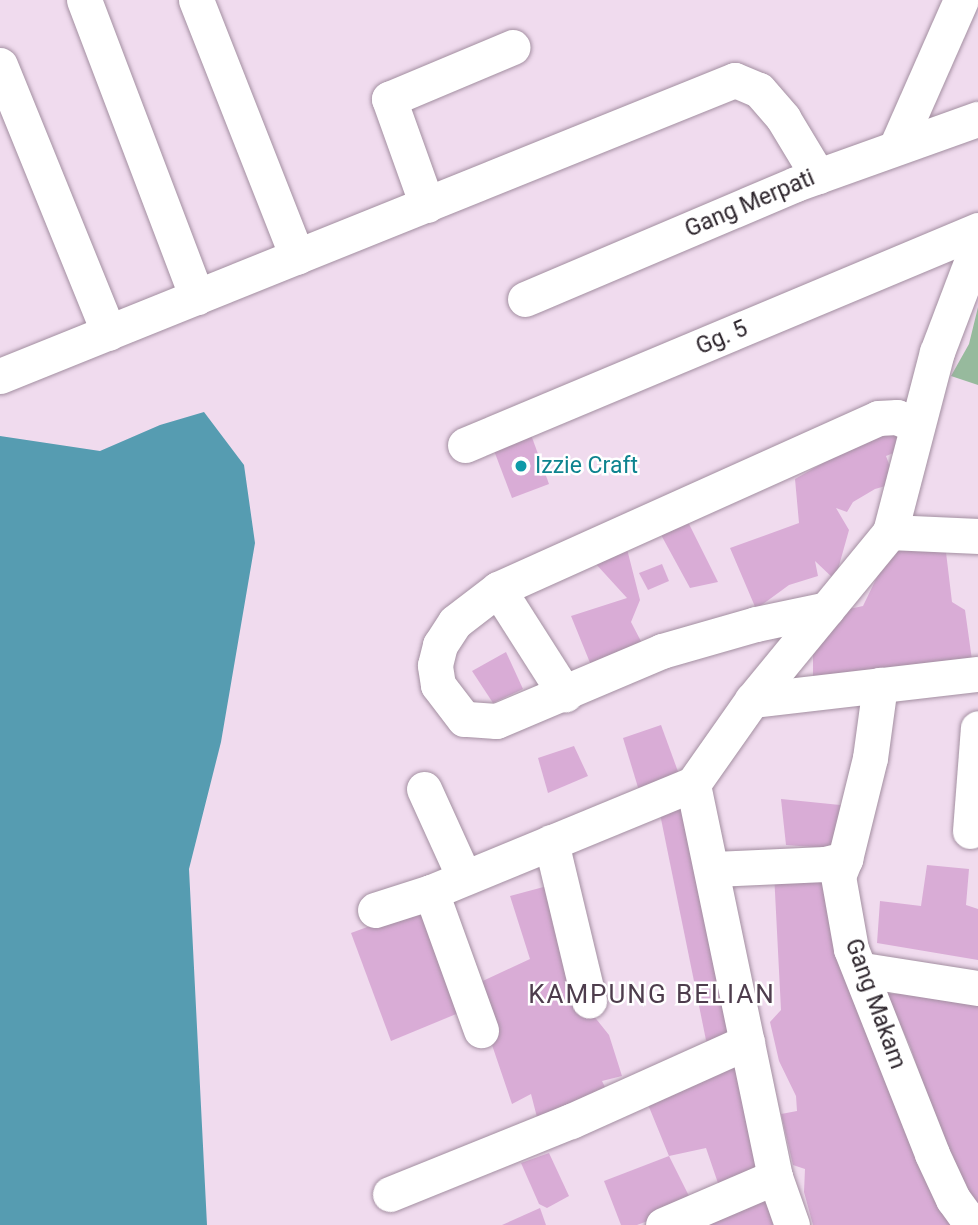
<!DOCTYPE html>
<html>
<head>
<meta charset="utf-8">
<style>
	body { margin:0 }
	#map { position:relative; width:978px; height:1225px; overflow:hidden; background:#f0dbee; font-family:Roboto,sans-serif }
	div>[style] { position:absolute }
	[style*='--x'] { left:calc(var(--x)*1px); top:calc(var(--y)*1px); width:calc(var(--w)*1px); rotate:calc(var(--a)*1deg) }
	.green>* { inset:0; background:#97ba9d }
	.water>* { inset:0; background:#569cb1 }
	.building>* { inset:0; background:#d9acd6 }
	.roads { filter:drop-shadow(0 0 2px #a38fa1) drop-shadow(0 0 2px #a38fa1) }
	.minor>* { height:35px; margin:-17.5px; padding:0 17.5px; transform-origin:17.5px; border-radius:17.5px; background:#fff }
	.dots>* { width:19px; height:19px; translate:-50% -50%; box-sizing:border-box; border:4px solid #fff; border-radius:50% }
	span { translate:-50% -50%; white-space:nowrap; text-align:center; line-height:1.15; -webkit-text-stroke:5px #fff; paint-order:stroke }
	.street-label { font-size:23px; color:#2e262d }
	.culture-label { font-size:23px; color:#0d838f }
	.left { translate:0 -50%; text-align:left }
	.quarter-label { font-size:26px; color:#4e3d4d; letter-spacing:2px }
</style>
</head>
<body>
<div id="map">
	<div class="green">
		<div style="clip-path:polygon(978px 307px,978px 385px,951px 376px,969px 344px)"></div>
	</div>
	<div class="water">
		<div style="clip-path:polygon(204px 412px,244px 465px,255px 543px,221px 742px,189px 869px,207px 1225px,0 1225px,0 436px,100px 451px,160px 425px)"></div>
	</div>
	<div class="building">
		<div style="clip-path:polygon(895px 422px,901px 450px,886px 456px,896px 483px,875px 489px,853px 502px,847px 512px,836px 508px,849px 530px,835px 580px,815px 561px,818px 576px,789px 585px,756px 609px,730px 548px,799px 523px,795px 479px)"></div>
		<div style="clip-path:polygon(530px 432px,549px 484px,512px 498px,493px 448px)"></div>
		<div style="clip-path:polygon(687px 520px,718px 582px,690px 588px,660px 533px)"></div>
		<div style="clip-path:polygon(945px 544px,952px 602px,965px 610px,972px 660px,813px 677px,813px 630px,840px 611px,863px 606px,891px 548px)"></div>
		<div style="clip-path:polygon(627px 549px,640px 600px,631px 622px,646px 651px,595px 675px,571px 616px,627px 598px,595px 563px)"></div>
		<div style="clip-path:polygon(662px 564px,669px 581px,648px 590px,639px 573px)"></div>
		<div style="clip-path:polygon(506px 652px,523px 689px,493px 703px,472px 671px)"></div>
		<div style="clip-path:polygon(661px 725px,680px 777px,640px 794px,623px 738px)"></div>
		<div style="clip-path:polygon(574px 746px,588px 776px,548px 793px,538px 758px)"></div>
		<div style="clip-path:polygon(781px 799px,850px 806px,840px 849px,786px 845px)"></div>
		<div style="clip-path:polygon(685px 805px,734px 1036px,707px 1045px,660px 814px)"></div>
		<div style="clip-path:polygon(927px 865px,969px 869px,966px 905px,978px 909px,978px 960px,877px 943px,880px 901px,921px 906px)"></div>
		<div style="clip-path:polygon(821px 871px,956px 1225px,813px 1225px,804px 1192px,805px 1169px,793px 1165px,781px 1114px,797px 1111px,796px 1096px,779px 1061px,770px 1022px,781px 1010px,774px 873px)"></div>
		<div style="clip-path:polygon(551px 885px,585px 1005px,609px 1035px,622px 1076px,602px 1081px,609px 1095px,539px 1125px,531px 1094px,512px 1104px,472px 986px,530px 959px,510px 896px)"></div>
		<div style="clip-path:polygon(424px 906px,461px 1012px,391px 1041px,351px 933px)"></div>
		<div style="clip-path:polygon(886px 994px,932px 994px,978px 1000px,978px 1211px,936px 1123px,910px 1046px)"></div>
		<div style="clip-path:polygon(735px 1064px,765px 1169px,720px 1189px,706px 1148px,669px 1156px,647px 1102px)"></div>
		<div style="clip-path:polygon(549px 1153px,569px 1196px,547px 1208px,539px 1204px,521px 1163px)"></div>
		<div style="clip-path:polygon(669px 1156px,693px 1204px,637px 1225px,621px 1225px,604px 1181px)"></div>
		<div style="clip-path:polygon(764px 1190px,773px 1225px,682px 1225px)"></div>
		<div style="clip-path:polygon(540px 1208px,546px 1225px,502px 1225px)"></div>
	</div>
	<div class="roads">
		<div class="minor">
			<div style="--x:84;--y:0;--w:318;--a:69.2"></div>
			<div style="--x:196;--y:0;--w:276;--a:68.5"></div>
			<div style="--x:0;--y:65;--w:289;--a:67.9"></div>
			<div style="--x:897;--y:145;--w:158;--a:-66.2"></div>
			<div style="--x:427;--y:205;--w:113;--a:-109.7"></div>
			<div style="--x:389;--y:99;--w:134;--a:-22.8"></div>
			<div style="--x:525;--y:299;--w:294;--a:-23"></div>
			<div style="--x:796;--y:184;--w:193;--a:-19.7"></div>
			<div style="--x:0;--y:376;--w:792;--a:-21.94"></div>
			<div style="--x:735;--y:80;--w:26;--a:23"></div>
			<div style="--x:759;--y:90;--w:37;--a:49"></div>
			<div style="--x:783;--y:118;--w:68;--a:58.9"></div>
			<div style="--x:465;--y:445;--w:556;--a:-22.74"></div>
			<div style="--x:890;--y:532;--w:88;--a:2.6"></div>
			<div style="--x:498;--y:589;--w:125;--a:57.5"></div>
			<div style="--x:827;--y:609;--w:73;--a:168.1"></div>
			<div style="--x:756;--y:624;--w:98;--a:164"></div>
			<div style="--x:662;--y:651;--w:180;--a:157.1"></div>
			<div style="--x:496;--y:721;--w:32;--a:-176"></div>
			<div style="--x:464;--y:719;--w:43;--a:-127.4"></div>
			<div style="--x:438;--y:685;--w:20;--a:-99"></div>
			<div style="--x:435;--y:665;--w:21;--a:-76"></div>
			<div style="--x:440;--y:645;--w:27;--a:-57"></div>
			<div style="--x:455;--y:622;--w:54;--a:-37.5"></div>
			<div style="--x:498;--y:589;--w:417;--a:-24.2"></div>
			<div style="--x:878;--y:418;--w:19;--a:-3"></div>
			<div style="--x:897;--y:417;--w:22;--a:24"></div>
			<div style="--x:752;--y:700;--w:227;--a:-6.6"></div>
			<div style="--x:424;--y:789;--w:97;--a:65.6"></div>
			<div style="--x:970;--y:831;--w:103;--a:-85.6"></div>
			<div style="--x:551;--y:842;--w:163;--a:76.5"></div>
			<div style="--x:845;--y:859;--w:104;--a:-76.1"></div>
			<div style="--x:870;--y:758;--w:74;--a:-82.2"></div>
			<div style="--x:714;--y:869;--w:111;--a:-2.6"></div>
			<div style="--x:825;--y:864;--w:21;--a:-14"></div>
			<div style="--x:845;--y:859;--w:18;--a:112"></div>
			<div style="--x:838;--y:876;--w:74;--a:79.9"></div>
			<div style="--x:851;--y:949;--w:220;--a:68.4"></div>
			<div style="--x:932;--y:1154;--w:50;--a:65"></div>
			<div style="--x:953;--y:1199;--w:32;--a:54"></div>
			<div style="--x:431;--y:892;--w:147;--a:70.1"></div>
			<div style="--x:375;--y:910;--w:59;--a:-17.8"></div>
			<div style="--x:431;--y:892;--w:283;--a:-22.4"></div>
			<div style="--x:863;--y:970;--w:116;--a:8.9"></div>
			<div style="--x:390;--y:1194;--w:195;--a:-22"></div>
			<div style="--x:571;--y:1121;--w:193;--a:-24.2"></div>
			<div style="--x:663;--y:1225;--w:122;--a:-23.2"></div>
			<div style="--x:792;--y:1225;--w:51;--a:-109.5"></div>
			<div style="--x:775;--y:1177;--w:401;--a:-101.8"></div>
			<div style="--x:693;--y:784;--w:103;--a:-54.9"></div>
			<div style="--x:752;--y:700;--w:217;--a:-50.6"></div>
			<div style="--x:890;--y:532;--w:186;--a:-75.4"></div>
			<div style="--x:937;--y:352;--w:116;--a:-69.2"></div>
		</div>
	</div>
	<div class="dots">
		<div style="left:521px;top:466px;background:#0f9aa8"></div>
	</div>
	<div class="street-label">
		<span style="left:750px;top:204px;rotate:-23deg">Gang Merpati</span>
		<span style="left:722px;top:338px;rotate:-23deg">Gg. 5</span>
		<span style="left:875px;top:1004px;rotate:70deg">Gang Makam</span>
	</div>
	<div class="culture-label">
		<span class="left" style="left:535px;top:466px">Izzie Craft</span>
	</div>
	<div class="quarter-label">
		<span style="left:652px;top:995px">KAMPUNG BELIAN</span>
	</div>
</div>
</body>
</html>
